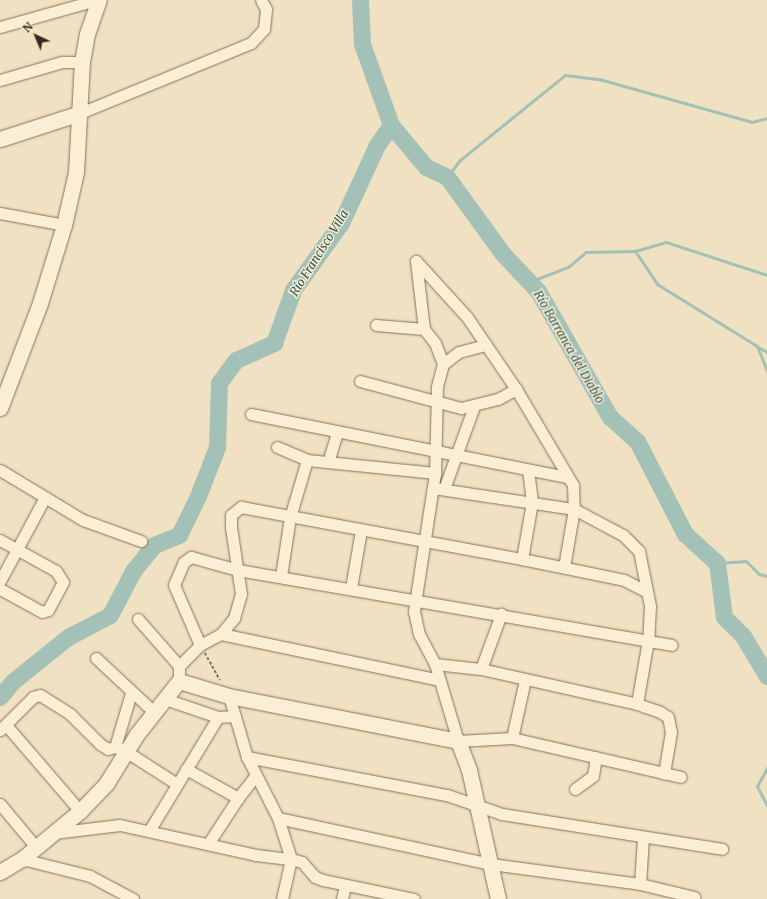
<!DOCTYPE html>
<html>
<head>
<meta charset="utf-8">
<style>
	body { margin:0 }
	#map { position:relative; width:767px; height:899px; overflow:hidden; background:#efe1c1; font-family:Merriweather,serif }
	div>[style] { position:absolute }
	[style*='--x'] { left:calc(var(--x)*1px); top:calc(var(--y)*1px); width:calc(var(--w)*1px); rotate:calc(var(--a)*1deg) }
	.stream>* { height:3px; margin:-1.5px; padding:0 1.5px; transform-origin:1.5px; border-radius:1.5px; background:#a4c1b8 }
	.river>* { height:17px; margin:-8.5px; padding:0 8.5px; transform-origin:8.5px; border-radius:8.5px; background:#a4c1b8 }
	.path>* { height:1.5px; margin-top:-0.75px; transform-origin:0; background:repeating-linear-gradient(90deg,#897258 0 3px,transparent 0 5px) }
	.roads { filter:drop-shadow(0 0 1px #897258) drop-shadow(0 0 1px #897258) }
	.street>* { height:11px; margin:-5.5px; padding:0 5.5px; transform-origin:5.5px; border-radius:5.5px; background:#faeed4 }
	.secondary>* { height:15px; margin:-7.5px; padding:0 7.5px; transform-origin:7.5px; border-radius:7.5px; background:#faeed4 }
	span { translate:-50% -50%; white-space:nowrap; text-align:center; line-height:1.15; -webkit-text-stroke:3px #f6ebd1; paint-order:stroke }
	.water-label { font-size:12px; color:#2c5855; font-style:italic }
	.north { position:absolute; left:16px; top:16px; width:40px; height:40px; -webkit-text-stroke:3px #f6ebd1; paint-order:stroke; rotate:316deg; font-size:11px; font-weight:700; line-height:16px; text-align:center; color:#382a1d }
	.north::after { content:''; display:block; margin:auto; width:14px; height:18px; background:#382a1d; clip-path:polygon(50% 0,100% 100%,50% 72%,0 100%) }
</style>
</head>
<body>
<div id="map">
	<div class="stream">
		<div style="--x:447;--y:177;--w:21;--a:-53"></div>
		<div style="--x:460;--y:160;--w:135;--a:-39"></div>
		<div style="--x:565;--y:75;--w:34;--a:7"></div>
		<div style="--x:599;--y:79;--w:159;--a:15.7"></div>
		<div style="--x:752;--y:122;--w:16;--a:-15"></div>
		<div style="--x:635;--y:251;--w:32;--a:-16"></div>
		<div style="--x:666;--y:242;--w:106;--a:18.1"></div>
		<div style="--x:529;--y:282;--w:42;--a:-21"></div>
		<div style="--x:568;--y:267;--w:23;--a:-40"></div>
		<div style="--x:586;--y:252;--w:49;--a:-1.2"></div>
		<div style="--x:635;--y:251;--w:40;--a:56"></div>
		<div style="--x:657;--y:284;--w:118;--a:31.8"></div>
		<div style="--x:757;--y:346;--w:27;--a:68"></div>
		<div style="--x:758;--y:347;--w:10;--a:29"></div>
		<div style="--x:717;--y:563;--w:29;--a:-4"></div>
		<div style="--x:746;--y:561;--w:18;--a:45"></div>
		<div style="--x:759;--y:574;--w:8;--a:14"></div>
		<div style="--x:767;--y:768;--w:21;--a:119"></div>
		<div style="--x:757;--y:786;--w:22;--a:63"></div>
	</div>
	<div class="river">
		<div style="--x:360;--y:0;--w:44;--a:87.4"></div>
		<div style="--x:362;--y:44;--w:86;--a:70.3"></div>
		<div style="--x:391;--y:125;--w:55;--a:50.2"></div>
		<div style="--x:426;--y:167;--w:23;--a:25"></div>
		<div style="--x:447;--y:177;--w:95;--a:54"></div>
		<div style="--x:503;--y:254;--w:51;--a:46.6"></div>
		<div style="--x:538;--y:291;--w:145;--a:60.3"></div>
		<div style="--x:610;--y:417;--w:36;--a:42"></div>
		<div style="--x:637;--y:441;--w:105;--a:62.7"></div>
		<div style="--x:685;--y:534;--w:43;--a:42.2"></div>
		<div style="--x:717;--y:563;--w:54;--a:82.6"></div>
		<div style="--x:724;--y:617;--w:27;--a:45"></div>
		<div style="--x:743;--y:636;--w:47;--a:59"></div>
		<div style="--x:0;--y:697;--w:19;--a:-51"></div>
		<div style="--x:12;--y:682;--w:72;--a:-38.8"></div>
		<div style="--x:68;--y:637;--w:47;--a:-27.6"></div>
		<div style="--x:110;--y:615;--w:50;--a:-62.4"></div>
		<div style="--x:133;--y:571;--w:33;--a:-51"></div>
		<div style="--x:154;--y:545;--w:27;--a:-22"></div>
		<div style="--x:179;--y:535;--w:43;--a:-64"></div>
		<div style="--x:198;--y:496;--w:53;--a:-68.8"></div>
		<div style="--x:217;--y:447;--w:64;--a:-88.2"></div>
		<div style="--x:219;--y:383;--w:29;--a:-54"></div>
		<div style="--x:236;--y:360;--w:42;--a:-24.1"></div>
		<div style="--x:274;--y:343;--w:56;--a:-70.3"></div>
		<div style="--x:293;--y:290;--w:82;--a:-54.4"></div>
		<div style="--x:341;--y:223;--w:86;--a:-65.2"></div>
		<div style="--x:377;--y:145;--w:24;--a:-55"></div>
	</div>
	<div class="path">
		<div style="--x:205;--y:653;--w:31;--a:61"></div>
	</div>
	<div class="roads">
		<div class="street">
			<div style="--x:0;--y:27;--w:100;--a:-15.7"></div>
			<div style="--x:0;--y:80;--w:65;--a:-16.2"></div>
			<div style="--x:62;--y:62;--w:20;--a:0"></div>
			<div style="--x:80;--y:113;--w:185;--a:-22.3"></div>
			<div style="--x:251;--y:43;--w:19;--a:-47"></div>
			<div style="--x:264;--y:29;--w:20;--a:-84"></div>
			<div style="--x:266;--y:9;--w:10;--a:-119"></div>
			<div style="--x:0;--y:213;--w:65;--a:10.6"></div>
			<div style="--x:416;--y:261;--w:68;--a:83.3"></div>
			<div style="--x:424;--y:329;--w:18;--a:52"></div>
			<div style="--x:435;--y:343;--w:22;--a:69"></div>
			<div style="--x:443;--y:364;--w:24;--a:105"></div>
			<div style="--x:437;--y:387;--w:86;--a:91.3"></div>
			<div style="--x:435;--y:473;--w:140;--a:98.7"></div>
			<div style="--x:414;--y:611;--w:24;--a:78"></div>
			<div style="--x:419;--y:634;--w:34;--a:62"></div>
			<div style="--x:435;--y:664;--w:80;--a:73.4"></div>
			<div style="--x:458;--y:741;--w:54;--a:-3.2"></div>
			<div style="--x:512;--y:738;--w:173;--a:13"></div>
			<div style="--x:416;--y:261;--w:76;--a:47.7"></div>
			<div style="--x:467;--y:317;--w:87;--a:55.8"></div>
			<div style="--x:516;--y:389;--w:112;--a:59.3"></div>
			<div style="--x:573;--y:485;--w:24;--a:88"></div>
			<div style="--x:574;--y:509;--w:55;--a:28"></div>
			<div style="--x:623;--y:535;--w:23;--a:45"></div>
			<div style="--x:639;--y:551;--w:56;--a:78.7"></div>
			<div style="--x:650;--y:606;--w:34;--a:93"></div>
			<div style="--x:648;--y:640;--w:65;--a:99.8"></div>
			<div style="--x:376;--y:325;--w:48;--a:4.8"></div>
			<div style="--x:443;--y:364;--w:20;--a:-37"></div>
			<div style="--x:459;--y:352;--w:28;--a:-15"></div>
			<div style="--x:360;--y:381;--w:105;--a:15"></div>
			<div style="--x:461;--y:408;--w:38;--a:-14"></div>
			<div style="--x:498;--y:399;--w:21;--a:-29"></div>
			<div style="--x:251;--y:414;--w:321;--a:11.3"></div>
			<div style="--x:277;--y:447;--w:33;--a:23"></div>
			<div style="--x:307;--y:460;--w:129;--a:5.8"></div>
			<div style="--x:328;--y:462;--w:31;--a:-73"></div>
			<div style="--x:0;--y:470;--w:97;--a:31.1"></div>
			<div style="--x:83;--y:520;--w:62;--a:19.9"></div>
			<div style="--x:433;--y:488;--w:143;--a:8.5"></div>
			<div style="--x:574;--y:509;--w:59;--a:99.8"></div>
			<div style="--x:444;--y:489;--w:88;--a:-70.1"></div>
			<div style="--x:0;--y:540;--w:64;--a:29"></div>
			<div style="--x:56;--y:571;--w:13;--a:58"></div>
			<div style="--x:63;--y:582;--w:32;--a:118"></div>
			<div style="--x:48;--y:610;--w:6;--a:162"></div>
			<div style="--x:42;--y:612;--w:48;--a:-151.3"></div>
			<div style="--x:522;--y:559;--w:58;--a:-80"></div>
			<div style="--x:532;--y:502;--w:32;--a:-97"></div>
			<div style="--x:281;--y:576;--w:60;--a:-81.3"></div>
			<div style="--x:290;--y:517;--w:59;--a:-73.4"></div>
			<div style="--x:0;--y:581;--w:95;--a:-61.8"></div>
			<div style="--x:351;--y:588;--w:59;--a:-80.2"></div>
			<div style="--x:138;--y:619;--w:62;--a:48.9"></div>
			<div style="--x:221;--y:634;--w:223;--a:11.9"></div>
			<div style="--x:200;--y:645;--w:65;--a:-113.4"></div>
			<div style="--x:174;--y:585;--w:25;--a:-67"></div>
			<div style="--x:184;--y:562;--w:9;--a:-36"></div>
			<div style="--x:191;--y:557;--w:49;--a:15.5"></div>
			<div style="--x:238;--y:570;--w:440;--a:9.8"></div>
			<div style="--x:96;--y:658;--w:81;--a:43"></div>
			<div style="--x:435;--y:664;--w:46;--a:6.2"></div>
			<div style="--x:481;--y:669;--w:160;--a:12.6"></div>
			<div style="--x:637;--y:704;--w:24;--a:19"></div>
			<div style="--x:660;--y:712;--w:9;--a:32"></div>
			<div style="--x:668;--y:717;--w:15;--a:79"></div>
			<div style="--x:671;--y:732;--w:42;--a:99.7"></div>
			<div style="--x:481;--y:669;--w:59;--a:-70"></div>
			<div style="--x:179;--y:681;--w:15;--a:-90"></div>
			<div style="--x:179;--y:666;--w:30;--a:-45"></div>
			<div style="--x:200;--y:645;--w:24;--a:-28"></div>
			<div style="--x:221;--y:634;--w:21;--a:-51"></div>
			<div style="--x:234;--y:618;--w:25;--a:-74"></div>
			<div style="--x:241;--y:594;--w:68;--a:-98.5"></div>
			<div style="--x:231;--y:527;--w:12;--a:-90"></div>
			<div style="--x:231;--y:515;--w:13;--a:-39"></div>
			<div style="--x:241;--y:507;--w:286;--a:10.5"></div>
			<div style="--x:522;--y:559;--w:104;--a:11.6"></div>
			<div style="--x:624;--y:580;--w:25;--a:27"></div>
			<div style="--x:229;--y:696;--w:64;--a:73.6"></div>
			<div style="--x:247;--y:757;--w:68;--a:63.1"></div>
			<div style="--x:278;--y:818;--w:43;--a:72.4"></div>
			<div style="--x:291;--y:859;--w:11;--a:15"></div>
			<div style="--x:302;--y:862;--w:20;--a:49"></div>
			<div style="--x:315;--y:877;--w:9;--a:21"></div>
			<div style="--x:323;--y:880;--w:93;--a:11.8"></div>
			<div style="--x:165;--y:699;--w:56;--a:18.8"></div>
			<div style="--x:218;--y:717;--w:17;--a:-3"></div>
			<div style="--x:6;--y:725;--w:113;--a:49.3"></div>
			<div style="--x:0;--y:730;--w:47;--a:-45"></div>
			<div style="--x:33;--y:697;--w:7;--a:-16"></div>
			<div style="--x:40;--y:695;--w:36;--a:32"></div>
			<div style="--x:70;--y:714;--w:42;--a:45"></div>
			<div style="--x:100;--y:744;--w:9;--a:32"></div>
			<div style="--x:108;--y:749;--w:7;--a:-16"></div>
			<div style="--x:115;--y:747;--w:13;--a:23"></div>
			<div style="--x:127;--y:752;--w:59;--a:32.6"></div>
			<div style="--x:512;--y:738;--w:59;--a:-77.4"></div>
			<div style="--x:115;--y:747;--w:56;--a:-73.5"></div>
			<div style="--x:247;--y:757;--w:204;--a:10.8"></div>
			<div style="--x:447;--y:795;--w:58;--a:19.1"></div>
			<div style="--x:502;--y:814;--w:223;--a:9"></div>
			<div style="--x:186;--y:769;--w:60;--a:29.1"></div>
			<div style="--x:575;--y:789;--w:22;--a:-36"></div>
			<div style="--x:593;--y:776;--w:19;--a:-81"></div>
			<div style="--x:0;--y:804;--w:56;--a:50.1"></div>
			<div style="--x:278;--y:818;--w:218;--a:12.2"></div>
			<div style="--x:491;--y:864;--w:150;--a:7.6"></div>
			<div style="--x:640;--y:884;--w:56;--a:13.5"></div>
			<div style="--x:149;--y:831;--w:133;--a:-58.8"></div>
			<div style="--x:53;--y:833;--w:67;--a:-6.8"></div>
			<div style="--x:120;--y:825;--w:139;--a:12.4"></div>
			<div style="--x:256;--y:855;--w:35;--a:7"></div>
			<div style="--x:291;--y:859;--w:41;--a:102.7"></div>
			<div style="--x:208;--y:844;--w:55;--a:-56.9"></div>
			<div style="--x:238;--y:798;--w:29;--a:-52"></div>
			<div style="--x:22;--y:859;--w:70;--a:14"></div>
			<div style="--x:90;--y:876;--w:49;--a:28.1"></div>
			<div style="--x:640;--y:884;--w:47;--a:-86.3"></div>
			<div style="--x:342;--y:899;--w:13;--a:-77"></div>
		</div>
		<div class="secondary">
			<div style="--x:0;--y:139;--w:84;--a:-18"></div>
			<div style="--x:0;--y:408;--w:112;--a:-69.1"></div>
			<div style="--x:40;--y:303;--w:82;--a:-72.9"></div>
			<div style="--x:64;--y:225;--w:54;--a:-77.2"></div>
			<div style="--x:76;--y:172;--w:110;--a:-86.9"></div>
			<div style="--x:82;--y:62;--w:28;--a:-80"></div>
			<div style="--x:87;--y:34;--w:36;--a:-71"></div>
			<div style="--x:0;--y:872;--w:26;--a:-31"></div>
			<div style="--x:22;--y:859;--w:75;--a:-39.6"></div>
			<div style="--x:80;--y:811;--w:37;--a:-46"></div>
			<div style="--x:106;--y:784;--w:59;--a:-58.2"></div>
			<div style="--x:137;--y:734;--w:68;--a:-51.6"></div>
			<div style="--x:179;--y:681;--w:52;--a:16.7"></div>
			<div style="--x:229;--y:696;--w:233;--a:11.1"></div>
			<div style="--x:458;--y:741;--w:31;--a:69"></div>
			<div style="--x:469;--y:770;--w:132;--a:77.3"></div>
		</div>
	</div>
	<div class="water-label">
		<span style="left:319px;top:253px;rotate:-58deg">Río Francisco Villa</span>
		<span style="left:569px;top:347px;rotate:60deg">Río Barranca del Diablo</span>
	</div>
	<div class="north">N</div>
</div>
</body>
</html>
